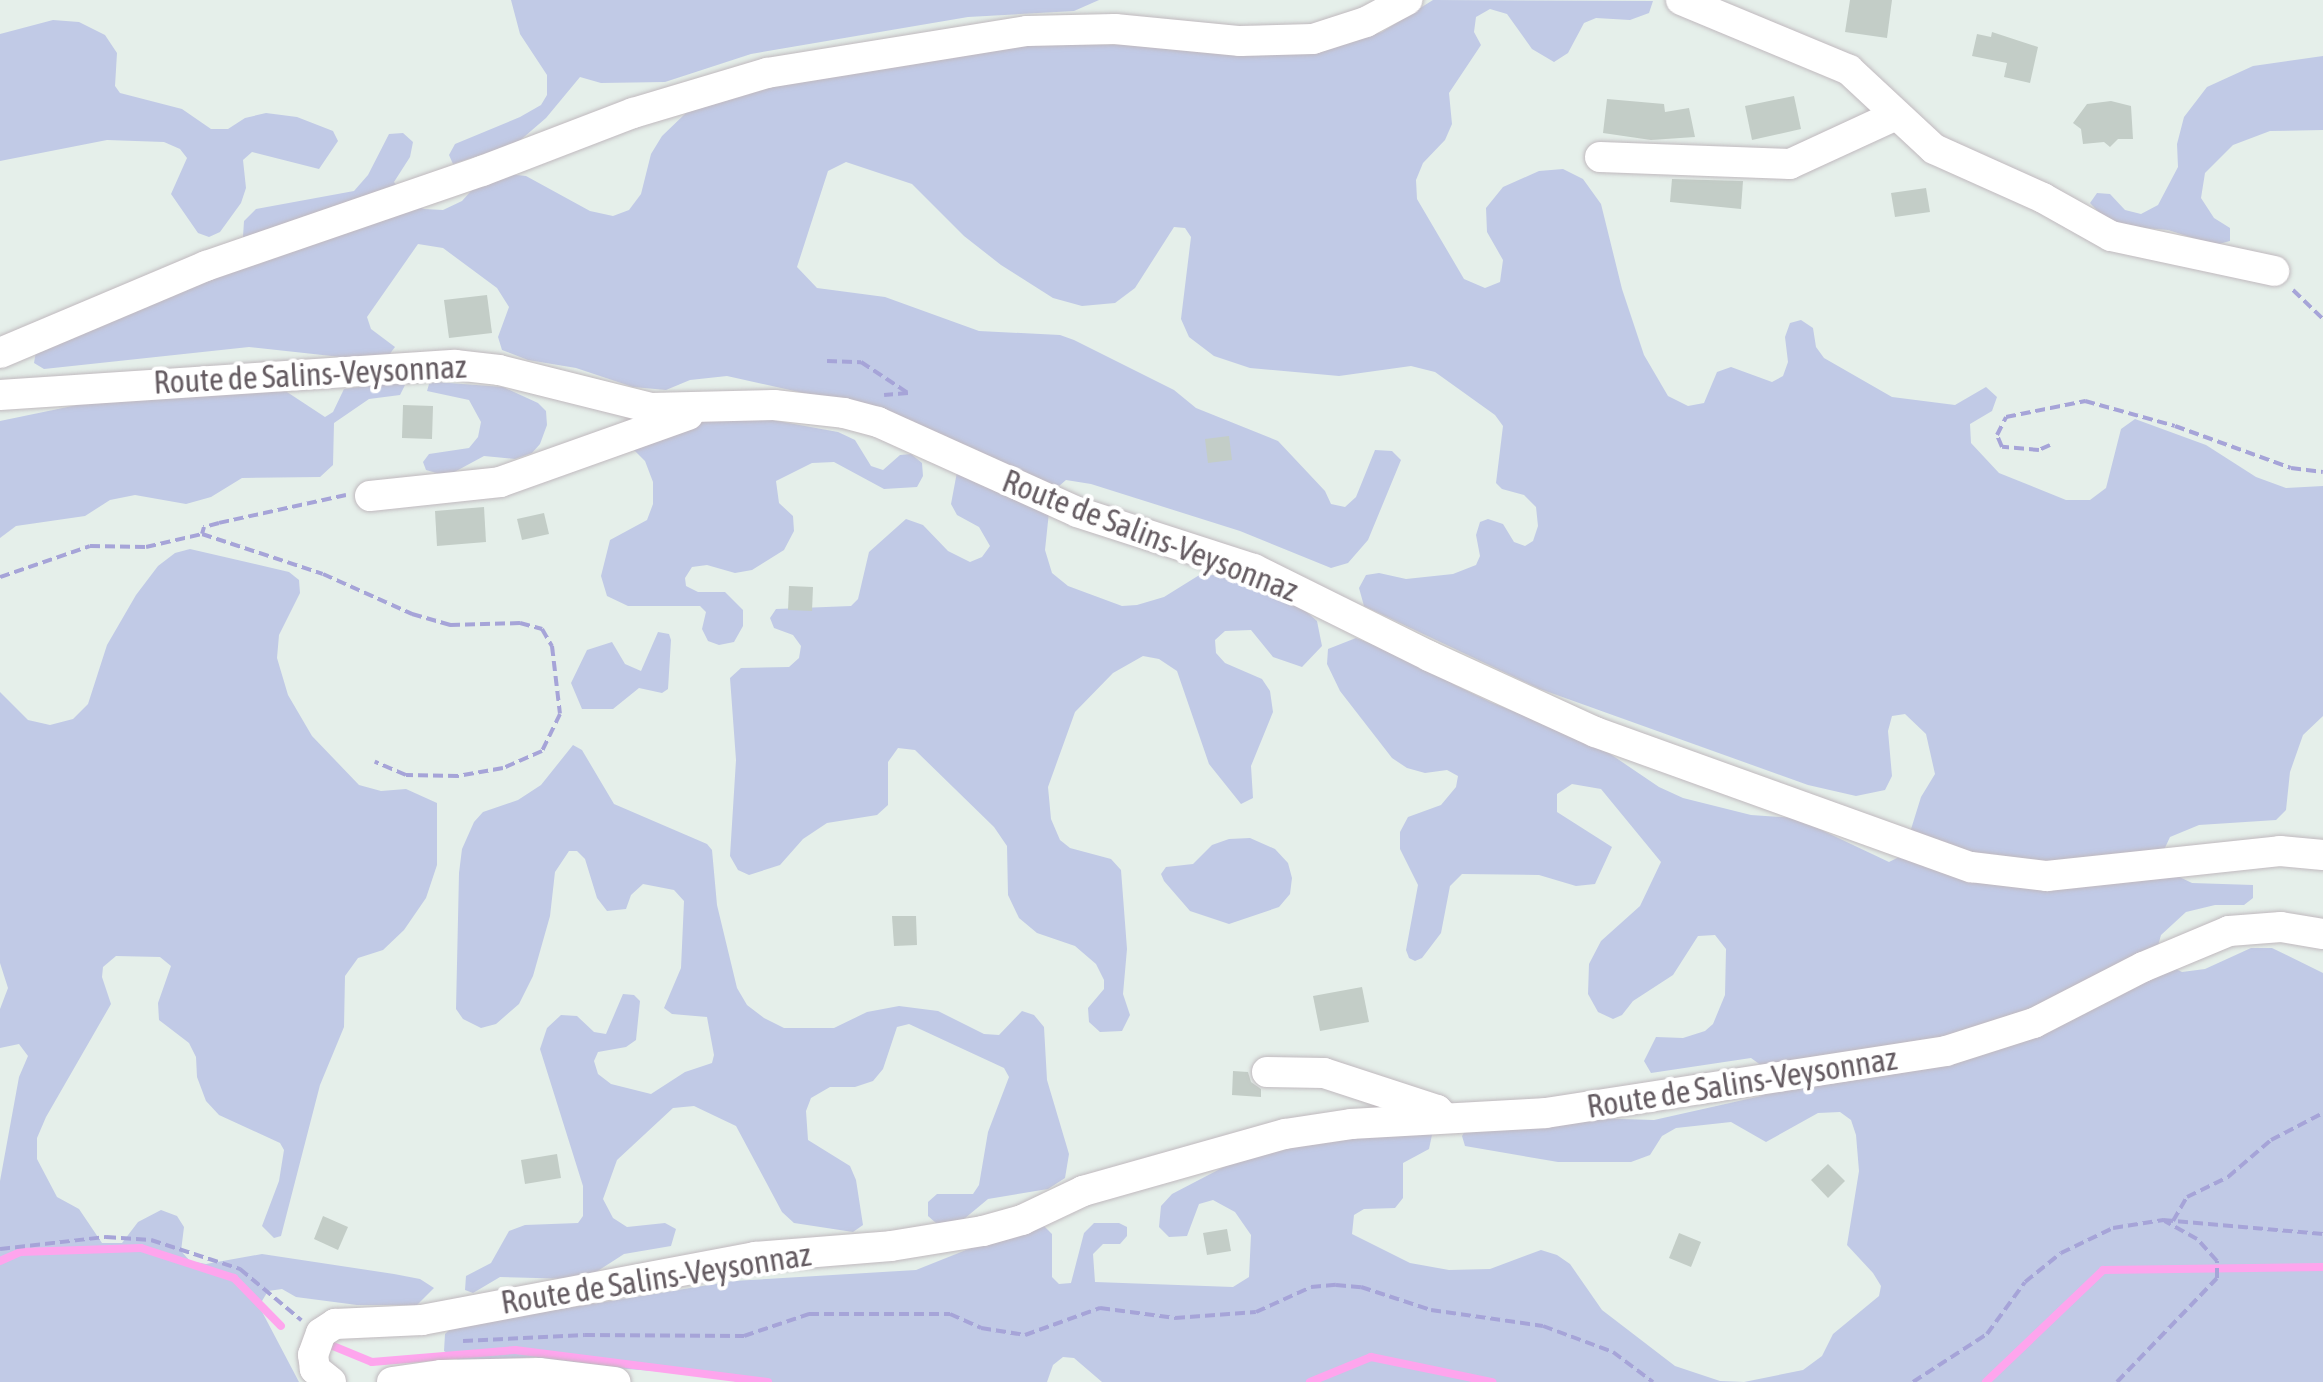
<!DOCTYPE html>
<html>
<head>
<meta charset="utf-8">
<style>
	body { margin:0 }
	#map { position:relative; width:2323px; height:1382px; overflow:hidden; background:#e5efea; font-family:"Asap Condensed",sans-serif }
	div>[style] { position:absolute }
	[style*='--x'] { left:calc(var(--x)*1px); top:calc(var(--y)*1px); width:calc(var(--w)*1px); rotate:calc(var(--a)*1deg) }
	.green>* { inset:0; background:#c1cae6 }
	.stream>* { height:8px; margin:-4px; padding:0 4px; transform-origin:4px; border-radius:4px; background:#fea5ed }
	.building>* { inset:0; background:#c3cdc7 }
	.path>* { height:4px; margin-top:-2px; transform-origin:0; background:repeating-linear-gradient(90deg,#a6a4d8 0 10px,transparent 0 15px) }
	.roads { filter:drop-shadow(0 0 2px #c0b9be) drop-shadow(0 0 2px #c0b9be) }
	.minor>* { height:30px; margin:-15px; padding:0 15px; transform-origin:15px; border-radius:15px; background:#fff }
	span { translate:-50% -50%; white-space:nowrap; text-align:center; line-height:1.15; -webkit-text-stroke:8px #fff; paint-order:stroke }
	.street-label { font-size:32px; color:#655c62 }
</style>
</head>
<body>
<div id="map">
	<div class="green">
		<div style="clip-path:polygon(511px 0,1099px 0,1074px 11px,968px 17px,751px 54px,665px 82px,601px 83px,580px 77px,546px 118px,517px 143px,453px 164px,449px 155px,455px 144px,520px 117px,541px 105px,547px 95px,547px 75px,520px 34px)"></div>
		<div style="clip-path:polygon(1433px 0,1653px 1px,1649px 13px,1630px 20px,1596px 18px,1584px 23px,1568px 53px,1554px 62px,1532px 49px,1507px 14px,1490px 9px,1476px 17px,1474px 32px,1481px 45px,1449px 93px,1452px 124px,1445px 140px,1423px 163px,1416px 180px,1417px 199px,1464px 279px,1485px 288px,1500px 282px,1503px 260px,1487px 232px,1486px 208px,1503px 187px,1539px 171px,1563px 169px,1583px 179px,1601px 204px,1622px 289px,1644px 355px,1668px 396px,1688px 406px,1704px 403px,1717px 372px,1731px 367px,1772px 382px,1783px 376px,1788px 362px,1785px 337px,1790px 323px,1801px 320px,1813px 328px,1816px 347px,1824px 358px,1892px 397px,1955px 405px,1986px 387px,1997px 397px,1992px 411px,1970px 424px,1971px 443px,1999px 473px,2066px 500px,2090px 500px,2106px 488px,2121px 429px,2135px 419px,2206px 445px,2256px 477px,2286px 488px,2323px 486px,2323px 716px,2303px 735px,2290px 772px,2286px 810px,2276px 820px,2199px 825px,2170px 837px,2164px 850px,2169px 872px,2192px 883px,2253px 885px,2253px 898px,2244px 905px,2215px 905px,2186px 912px,2161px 935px,2158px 946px,2172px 967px,2182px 972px,2205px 969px,2251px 948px,2272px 948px,2323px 973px,2323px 1382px,1102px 1382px,1074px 1358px,1063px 1357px,1053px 1365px,1047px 1382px,737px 1382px,716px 1376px,552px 1363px,536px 1357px,461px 1362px,444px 1351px,445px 1334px,452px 1327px,733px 1281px,916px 1270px,1039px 1221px,1052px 1234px,1052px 1277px,1059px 1284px,1071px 1283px,1084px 1233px,1094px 1223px,1119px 1223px,1127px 1227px,1127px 1236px,1120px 1244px,1103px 1244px,1093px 1254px,1095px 1282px,1233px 1287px,1249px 1277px,1251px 1235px,1235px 1212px,1213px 1200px,1199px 1204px,1187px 1236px,1169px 1237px,1159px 1227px,1161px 1206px,1172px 1194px,1241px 1158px,1306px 1139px,1433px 1130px,1429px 1149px,1403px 1163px,1403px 1198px,1395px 1208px,1364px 1209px,1354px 1215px,1352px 1234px,1410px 1263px,1449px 1270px,1490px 1269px,1541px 1250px,1557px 1255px,1570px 1264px,1602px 1310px,1675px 1366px,1720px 1381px,1744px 1382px,1803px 1370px,1822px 1356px,1833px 1334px,1879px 1296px,1881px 1286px,1873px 1273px,1847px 1245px,1859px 1171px,1856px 1135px,1851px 1120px,1840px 1112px,1818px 1113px,1766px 1142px,1731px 1122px,1676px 1128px,1662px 1136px,1650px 1155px,1631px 1162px,1558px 1162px,1465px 1146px,1462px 1136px,1468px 1126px,1557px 1117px,1654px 1120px,1761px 1096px,1768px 1086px,1762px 1066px,1751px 1058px,1651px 1073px,1644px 1061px,1656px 1037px,1683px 1038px,1705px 1031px,1713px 1024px,1725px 995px,1726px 949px,1715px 935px,1698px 936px,1673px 975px,1633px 1001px,1622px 1015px,1613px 1019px,1598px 1012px,1588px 994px,1589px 964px,1601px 941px,1640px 906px,1661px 862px,1601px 789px,1572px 784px,1557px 794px,1557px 812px,1612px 847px,1595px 884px,1576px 886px,1539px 875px,1462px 874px,1450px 886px,1441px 933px,1422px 958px,1415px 961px,1409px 958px,1406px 950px,1418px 885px,1400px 849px,1400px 832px,1408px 817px,1441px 805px,1456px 787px,1458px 776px,1447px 770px,1425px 773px,1407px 768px,1392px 758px,1340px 691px,1327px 664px,1328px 649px,1356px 638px,1385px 649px,1430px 666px,1453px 684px,1490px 702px,1594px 743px,1659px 787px,1683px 798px,1751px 815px,1796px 818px,1889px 862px,1903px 855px,1921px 797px,1935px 774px,1926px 734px,1905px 714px,1892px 716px,1888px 731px,1892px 776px,1885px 790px,1856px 796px,1808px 785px,1540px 689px,1364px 606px,1359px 588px,1366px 575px,1379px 573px,1406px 579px,1453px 574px,1476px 565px,1480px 556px,1476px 535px,1480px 522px,1488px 519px,1503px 524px,1514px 542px,1525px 546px,1533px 541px,1538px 526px,1536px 507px,1524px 495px,1502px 489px,1496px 483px,1503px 426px,1495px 415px,1435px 372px,1411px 366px,1339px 376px,1250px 368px,1214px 356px,1189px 337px,1181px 319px,1191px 237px,1185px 228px,1174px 227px,1135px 288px,1115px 303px,1082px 306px,1053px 298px,1001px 265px,964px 236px,912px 184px,846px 162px,828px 171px,797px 267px,817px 288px,885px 297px,979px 331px,1060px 335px,1074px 340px,1174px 390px,1196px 408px,1278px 441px,1325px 491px,1331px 504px,1345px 507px,1356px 497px,1375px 450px,1392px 451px,1401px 460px,1368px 540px,1348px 563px,1331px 568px,1240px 531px,1091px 484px,1066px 480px,1051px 493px,1045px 550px,1052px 573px,1068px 586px,1122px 606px,1137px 605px,1164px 597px,1201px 574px,1222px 576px,1294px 601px,1317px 621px,1322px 646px,1302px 667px,1273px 657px,1251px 630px,1225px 631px,1215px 640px,1216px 653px,1225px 663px,1262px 679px,1270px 691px,1273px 712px,1251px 766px,1253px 798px,1241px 804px,1209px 764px,1177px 671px,1159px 659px,1143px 656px,1113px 673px,1075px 712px,1048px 787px,1051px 819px,1060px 840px,1070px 848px,1111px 859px,1121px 870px,1127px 949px,1123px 994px,1130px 1015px,1122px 1031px,1100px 1032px,1089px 1022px,1088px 1008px,1104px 989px,1104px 980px,1096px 964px,1075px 946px,1037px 933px,1019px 918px,1008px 895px,1007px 846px,994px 827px,915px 750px,898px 748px,888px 762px,888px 805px,877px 815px,827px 823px,803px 839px,780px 865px,749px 875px,738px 870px,730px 856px,736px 760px,730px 678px,741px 668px,789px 667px,799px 658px,801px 646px,793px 635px,774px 628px,770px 618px,776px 609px,851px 606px,858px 599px,869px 552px,906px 519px,923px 525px,948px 551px,970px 562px,982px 557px,990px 546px,979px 527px,957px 515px,951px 504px,957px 472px,880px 410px,727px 376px,690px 380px,666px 390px,633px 387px,576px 368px,528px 360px,502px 350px,498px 337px,509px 307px,497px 288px,443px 248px,418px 244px,367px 317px,371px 329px,395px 347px,389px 355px,350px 358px,249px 347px,44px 369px,34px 363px,36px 351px,205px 276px,262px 263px,243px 237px,244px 221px,256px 209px,354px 191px,368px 175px,389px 134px,403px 133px,413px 142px,410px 157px,394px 182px,408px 202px,424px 209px,443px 210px,462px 201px,479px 182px,498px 173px,526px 176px,590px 211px,613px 216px,629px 210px,641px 194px,651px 154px,662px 136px,687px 112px,768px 85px,989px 49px,1050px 44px,1332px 47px,1382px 32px)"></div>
		<div style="clip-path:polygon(53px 20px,79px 22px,105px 35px,117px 53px,115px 86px,120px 93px,182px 109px,211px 129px,228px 129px,245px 118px,266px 113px,297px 117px,333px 131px,338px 141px,319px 169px,252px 152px,243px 160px,246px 188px,241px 203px,220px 232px,209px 237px,198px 233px,171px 194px,187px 158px,180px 149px,164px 142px,107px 140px,0 161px,0 34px)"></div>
		<div style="clip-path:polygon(2323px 56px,2323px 130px,2270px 131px,2233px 145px,2205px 173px,2201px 198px,2214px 218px,2230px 228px,2230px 241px,2215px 245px,2168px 230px,2111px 225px,2090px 203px,2097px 193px,2110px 194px,2125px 210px,2141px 214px,2158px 205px,2178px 167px,2177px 144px,2184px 117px,2207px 87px,2253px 66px)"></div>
		<div style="clip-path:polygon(398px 382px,405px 385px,400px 395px,369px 399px,334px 423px,333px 465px,320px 477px,242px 478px,211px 497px,186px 504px,135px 495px,110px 500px,85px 516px,16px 526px,0 538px,0 421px,82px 404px,266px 388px,287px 392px,325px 417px,333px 412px,344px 389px)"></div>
		<div style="clip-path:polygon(436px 382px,503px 387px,538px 403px,546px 411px,547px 425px,540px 444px,532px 453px,515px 459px,484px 456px,447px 476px,426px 470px,423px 462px,429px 454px,469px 448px,478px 437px,481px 422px,469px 400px,427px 391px,429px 384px)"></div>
		<div style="clip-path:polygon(707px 420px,772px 420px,838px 432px,855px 440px,871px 466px,883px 470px,900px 455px,911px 454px,922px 463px,923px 476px,917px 487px,884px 489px,834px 462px,812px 463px,776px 481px,779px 503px,793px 516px,794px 531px,784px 550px,752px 570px,735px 573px,707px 565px,692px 567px,685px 578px,686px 586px,698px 592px,725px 592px,743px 610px,743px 626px,734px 642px,719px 645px,708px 641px,702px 629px,706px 612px,700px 606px,628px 606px,607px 596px,601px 576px,610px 540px,647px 520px,653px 504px,653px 482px,645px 461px,632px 448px)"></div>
		<div style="clip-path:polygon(190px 549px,289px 572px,299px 580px,300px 593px,279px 635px,277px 658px,288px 695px,312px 736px,359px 785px,381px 791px,406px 789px,437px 803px,437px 865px,426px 898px,404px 930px,383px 950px,358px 958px,345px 976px,344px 1027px,320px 1085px,281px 1236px,274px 1238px,262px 1226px,279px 1181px,284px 1150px,280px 1143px,219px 1115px,206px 1101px,197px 1077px,196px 1057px,189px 1043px,159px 1020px,158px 1003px,171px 966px,160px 957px,116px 956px,103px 967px,102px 977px,111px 1004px,46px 1117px,37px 1138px,37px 1159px,57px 1197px,79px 1209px,102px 1243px,122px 1243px,138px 1222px,161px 1210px,177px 1216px,184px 1227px,181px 1251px,190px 1261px,206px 1264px,262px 1254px,394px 1274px,420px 1279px,434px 1288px,417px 1305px,357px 1305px,296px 1297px,282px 1289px,268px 1291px,259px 1306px,299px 1382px,0 1382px,0 1181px,19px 1077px,28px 1056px,19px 1044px,0 1048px,0 1009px,8px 988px,0 963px,0 692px,28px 720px,50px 725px,73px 719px,88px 704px,107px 645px,136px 595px,158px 566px,175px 553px)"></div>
		<div style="clip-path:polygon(658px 632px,669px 634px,671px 640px,668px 689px,662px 693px,639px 688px,613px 709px,582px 709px,571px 683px,587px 650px,612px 642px,625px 664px,641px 671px)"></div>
		<div style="clip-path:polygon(573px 745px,582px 750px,614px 804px,707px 844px,712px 850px,717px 905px,737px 988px,747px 1005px,764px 1018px,784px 1028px,834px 1028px,867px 1012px,899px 1006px,938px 1011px,984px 1034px,999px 1035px,1022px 1011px,1034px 1015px,1044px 1027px,1047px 1080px,1069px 1154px,1065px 1178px,1048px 1189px,988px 1199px,958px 1224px,936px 1223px,928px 1216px,928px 1202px,937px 1194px,973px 1194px,979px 1185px,988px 1132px,1009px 1077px,1004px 1068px,909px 1024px,897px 1027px,883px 1069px,873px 1081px,855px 1087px,830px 1087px,811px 1098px,806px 1111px,808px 1140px,850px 1166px,856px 1180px,863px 1225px,853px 1232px,794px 1223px,782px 1212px,736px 1126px,694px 1106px,673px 1108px,617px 1160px,603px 1199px,613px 1218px,627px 1227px,665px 1223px,676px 1229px,671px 1246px,624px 1254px,593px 1274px,575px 1279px,500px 1277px,473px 1293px,465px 1290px,466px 1276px,491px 1263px,509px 1231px,525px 1225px,578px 1223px,583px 1216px,583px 1186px,540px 1049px,547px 1028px,561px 1015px,577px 1016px,594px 1032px,606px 1034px,623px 994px,634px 995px,640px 1001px,636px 1040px,626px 1047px,598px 1052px,594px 1061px,598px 1074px,611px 1084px,651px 1094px,685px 1072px,712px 1063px,714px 1055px,707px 1017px,672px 1014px,664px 1008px,681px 968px,684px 901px,674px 890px,643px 884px,631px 895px,626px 909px,607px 911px,597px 898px,585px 859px,577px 851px,569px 851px,555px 872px,550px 916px,533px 976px,519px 1004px,496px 1024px,481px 1028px,463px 1019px,456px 1009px,459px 873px,462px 849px,474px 822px,483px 812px,518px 800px,541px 785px)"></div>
		<div style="clip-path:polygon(1250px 838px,1275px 849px,1288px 863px,1292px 878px,1290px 894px,1279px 907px,1229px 924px,1190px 911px,1164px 881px,1161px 874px,1166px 867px,1193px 864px,1212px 845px,1229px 839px)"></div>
	</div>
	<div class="stream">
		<div style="--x:0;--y:1261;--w:22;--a:-24"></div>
		<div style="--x:20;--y:1252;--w:121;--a:-1.9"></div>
		<div style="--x:141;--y:1248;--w:98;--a:17.9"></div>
		<div style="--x:234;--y:1278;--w:67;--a:45.6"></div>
		<div style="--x:333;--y:1346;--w:42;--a:22.3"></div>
		<div style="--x:372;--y:1362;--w:144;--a:-4.8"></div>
		<div style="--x:515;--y:1350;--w:255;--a:7.2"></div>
		<div style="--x:1310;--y:1382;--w:66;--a:-22.3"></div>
		<div style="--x:1371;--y:1357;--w:124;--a:11.7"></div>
		<div style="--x:1986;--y:1382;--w:162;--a:-43.7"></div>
		<div style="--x:2103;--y:1270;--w:220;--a:-0.8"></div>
	</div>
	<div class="building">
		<div style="clip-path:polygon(1850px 0,1892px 0,1887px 38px,1845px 32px)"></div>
		<div style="clip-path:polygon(1992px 32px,2038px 47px,2030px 83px,2004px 77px,2007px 63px,1972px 56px,1977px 34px,1991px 37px)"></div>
		<div style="clip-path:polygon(1794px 96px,1801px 129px,1752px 140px,1745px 106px)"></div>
		<div style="clip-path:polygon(1607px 99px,1664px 104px,1665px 112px,1689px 108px,1695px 137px,1651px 140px,1603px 133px)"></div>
		<div style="clip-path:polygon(2111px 101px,2131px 106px,2133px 139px,2118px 139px,2110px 147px,2104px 142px,2083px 144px,2081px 129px,2073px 123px,2087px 104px)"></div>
		<div style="clip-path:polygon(1672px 179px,1743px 181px,1741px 209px,1670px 202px)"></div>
		<div style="clip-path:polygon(1926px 188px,1930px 212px,1895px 217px,1891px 193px)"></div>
		<div style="clip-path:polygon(487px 295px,492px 333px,449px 338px,444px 300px)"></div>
		<div style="clip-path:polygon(403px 405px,433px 406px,432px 439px,402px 438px)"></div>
		<div style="clip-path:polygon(1229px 436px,1232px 460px,1208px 463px,1205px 439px)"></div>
		<div style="clip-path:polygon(484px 507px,486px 542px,437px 546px,435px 511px)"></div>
		<div style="clip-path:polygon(544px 513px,549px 534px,522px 540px,517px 519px)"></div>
		<div style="clip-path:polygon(789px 586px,813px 587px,812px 611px,788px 610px)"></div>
		<div style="clip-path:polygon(892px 916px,916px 916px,917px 945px,894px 946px)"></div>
		<div style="clip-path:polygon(1362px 987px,1369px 1022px,1320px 1031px,1313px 996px)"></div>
		<div style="clip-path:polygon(1233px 1071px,1248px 1072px,1251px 1082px,1261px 1089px,1261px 1097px,1232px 1095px)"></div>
		<div style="clip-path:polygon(557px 1154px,561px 1178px,525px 1184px,521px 1160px)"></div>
		<div style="clip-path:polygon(1828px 1164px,1845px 1181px,1828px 1198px,1811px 1180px)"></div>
		<div style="clip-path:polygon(323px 1216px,348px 1227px,338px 1250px,314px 1239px)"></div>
		<div style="clip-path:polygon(1227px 1229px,1231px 1251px,1207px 1255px,1203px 1233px)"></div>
		<div style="clip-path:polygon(1679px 1233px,1701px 1242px,1691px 1267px,1669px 1258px)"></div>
	</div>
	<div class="path">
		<div style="--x:2293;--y:290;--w:42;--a:44"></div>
		<div style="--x:827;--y:361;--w:34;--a:2"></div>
		<div style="--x:861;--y:362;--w:56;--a:33.4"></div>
		<div style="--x:908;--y:393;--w:24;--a:175"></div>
		<div style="--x:2050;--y:445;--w:12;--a:156"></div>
		<div style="--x:2039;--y:450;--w:37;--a:-175"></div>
		<div style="--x:2002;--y:447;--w:13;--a:-113"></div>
		<div style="--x:1997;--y:435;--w:20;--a:-63"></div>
		<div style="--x:2006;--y:417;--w:81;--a:-11.4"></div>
		<div style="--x:2085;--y:401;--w:93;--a:15.5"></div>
		<div style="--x:2175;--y:426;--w:123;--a:19.9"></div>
		<div style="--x:2291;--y:468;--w:32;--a:7"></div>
		<div style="--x:346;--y:495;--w:130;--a:167.6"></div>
		<div style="--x:219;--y:523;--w:16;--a:165"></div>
		<div style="--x:204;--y:527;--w:7;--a:106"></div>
		<div style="--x:202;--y:534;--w:127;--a:18.3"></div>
		<div style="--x:323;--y:574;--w:98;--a:24.2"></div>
		<div style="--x:412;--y:614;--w:40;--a:16"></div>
		<div style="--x:450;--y:625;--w:70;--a:-1.6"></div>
		<div style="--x:520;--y:623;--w:23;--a:15"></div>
		<div style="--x:542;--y:629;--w:20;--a:60"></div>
		<div style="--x:552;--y:646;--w:68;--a:83.3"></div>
		<div style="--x:560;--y:714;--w:41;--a:115.9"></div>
		<div style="--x:542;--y:751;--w:43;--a:156.4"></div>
		<div style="--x:503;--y:768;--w:46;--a:169.9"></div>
		<div style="--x:458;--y:776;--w:52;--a:-178.9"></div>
		<div style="--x:406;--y:775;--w:34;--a:-157"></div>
		<div style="--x:0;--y:577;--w:95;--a:-19"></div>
		<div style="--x:90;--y:546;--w:56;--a:1"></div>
		<div style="--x:146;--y:547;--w:57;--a:-13.1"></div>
		<div style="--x:2173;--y:1221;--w:28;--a:-60"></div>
		<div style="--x:2187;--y:1197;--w:46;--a:-26"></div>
		<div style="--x:2228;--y:1177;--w:57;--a:-40.7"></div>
		<div style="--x:2271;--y:1140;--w:59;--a:-27.4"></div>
		<div style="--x:0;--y:1249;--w:107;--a:-6.5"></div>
		<div style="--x:106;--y:1237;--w:45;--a:3.8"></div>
		<div style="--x:151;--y:1240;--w:94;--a:18"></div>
		<div style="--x:240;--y:1269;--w:80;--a:39.9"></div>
		<div style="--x:463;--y:1341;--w:122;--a:-2.8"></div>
		<div style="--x:585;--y:1335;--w:159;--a:0.4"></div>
		<div style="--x:744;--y:1336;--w:69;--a:-18.7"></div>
		<div style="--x:809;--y:1314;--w:141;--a:0"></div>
		<div style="--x:950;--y:1314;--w:34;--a:24"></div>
		<div style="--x:981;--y:1328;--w:45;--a:9"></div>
		<div style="--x:1025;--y:1335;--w:80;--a:-19.8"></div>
		<div style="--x:1100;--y:1308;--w:76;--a:7.6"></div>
		<div style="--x:1175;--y:1318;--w:81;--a:-4.2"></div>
		<div style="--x:1256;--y:1312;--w:60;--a:-24.4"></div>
		<div style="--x:1311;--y:1287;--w:25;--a:-5"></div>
		<div style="--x:1336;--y:1285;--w:25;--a:5"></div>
		<div style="--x:1361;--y:1287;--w:74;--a:18.2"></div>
		<div style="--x:1431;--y:1310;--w:113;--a:8.1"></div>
		<div style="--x:1543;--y:1326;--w:75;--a:20.4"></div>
		<div style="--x:1613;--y:1352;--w:50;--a:36.9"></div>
		<div style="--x:1913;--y:1382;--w:88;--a:-33"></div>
		<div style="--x:1987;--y:1334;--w:64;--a:-53.8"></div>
		<div style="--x:2025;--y:1282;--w:46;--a:-38.9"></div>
		<div style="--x:2061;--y:1253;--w:58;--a:-25.7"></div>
		<div style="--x:2113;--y:1228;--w:51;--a:-9.1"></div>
		<div style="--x:2163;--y:1220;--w:161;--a:5"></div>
		<div style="--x:2117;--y:1382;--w:144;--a:-46.1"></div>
		<div style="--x:2217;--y:1278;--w:17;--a:-90"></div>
		<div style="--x:2217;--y:1261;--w:30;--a:-132"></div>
		<div style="--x:2197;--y:1239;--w:37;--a:-151"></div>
	</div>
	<div class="roads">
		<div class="minor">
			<div style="--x:1681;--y:0;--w:182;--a:22.6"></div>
			<div style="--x:1849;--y:70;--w:116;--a:42.9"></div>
			<div style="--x:1934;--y:149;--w:120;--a:24.2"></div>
			<div style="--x:2043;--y:198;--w:78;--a:29.2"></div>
			<div style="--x:2111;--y:236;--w:167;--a:12.1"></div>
			<div style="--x:1600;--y:157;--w:190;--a:2.1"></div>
			<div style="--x:1790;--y:164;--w:115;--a:-24.8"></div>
			<div style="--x:0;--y:353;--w:224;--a:-22.9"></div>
			<div style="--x:206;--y:266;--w:292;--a:-19"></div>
			<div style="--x:482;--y:171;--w:162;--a:-21"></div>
			<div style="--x:633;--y:113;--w:140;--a:-16.6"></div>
			<div style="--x:767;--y:73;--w:263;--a:-9.2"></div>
			<div style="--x:1027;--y:31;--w:88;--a:-1.3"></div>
			<div style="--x:1115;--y:29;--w:126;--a:5.5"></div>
			<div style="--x:1240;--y:41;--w:73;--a:-1.6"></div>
			<div style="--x:1313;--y:39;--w:56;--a:-17.8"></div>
			<div style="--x:1366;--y:22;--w:47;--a:-28.2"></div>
			<div style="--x:0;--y:395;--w:456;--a:-3.8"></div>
			<div style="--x:455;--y:365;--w:44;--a:6.5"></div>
			<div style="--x:499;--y:370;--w:157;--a:14"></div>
			<div style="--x:651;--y:408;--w:123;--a:-1.4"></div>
			<div style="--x:774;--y:405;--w:70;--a:6.5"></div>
			<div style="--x:844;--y:413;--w:35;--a:15"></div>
			<div style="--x:878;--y:422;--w:218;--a:24.3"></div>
			<div style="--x:1077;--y:512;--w:186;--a:17.9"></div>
			<div style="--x:1254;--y:569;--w:195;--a:26.4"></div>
			<div style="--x:1429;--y:656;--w:183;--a:24.6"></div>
			<div style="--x:1595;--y:732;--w:400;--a:19.8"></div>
			<div style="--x:1971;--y:867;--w:77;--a:6.8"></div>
			<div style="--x:2047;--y:876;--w:234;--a:-6.1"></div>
			<div style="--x:2280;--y:851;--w:43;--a:5.3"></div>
			<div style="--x:370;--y:496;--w:131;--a:-6.1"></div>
			<div style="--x:500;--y:482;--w:200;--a:-19.6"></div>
			<div style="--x:1267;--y:1072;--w:57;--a:1"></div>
			<div style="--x:1324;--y:1073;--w:119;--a:18.1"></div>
			<div style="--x:1437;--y:1110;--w:10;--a:45"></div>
			<div style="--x:331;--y:1382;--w:21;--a:-141"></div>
			<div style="--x:315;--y:1369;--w:14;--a:-98"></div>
			<div style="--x:313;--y:1355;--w:23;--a:-70"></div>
			<div style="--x:321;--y:1333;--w:17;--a:-33"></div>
			<div style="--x:335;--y:1324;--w:87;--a:-2.6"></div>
			<div style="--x:422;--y:1320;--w:339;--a:-10.7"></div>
			<div style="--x:755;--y:1257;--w:136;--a:-4.6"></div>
			<div style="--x:891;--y:1246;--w:93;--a:-9.3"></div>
			<div style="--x:983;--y:1231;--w:41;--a:-15.8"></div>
			<div style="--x:1022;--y:1220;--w:68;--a:-25.4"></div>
			<div style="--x:1083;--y:1191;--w:210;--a:-15.8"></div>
			<div style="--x:1285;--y:1134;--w:68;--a:-8.5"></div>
			<div style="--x:1352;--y:1124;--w:194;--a:-3.2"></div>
			<div style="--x:1546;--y:1113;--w:405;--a:-8.8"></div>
			<div style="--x:1946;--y:1051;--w:92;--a:-17.7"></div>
			<div style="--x:2034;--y:1023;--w:123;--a:-27.2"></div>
			<div style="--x:2143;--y:967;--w:93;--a:-22.7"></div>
			<div style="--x:2229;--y:931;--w:52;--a:-4.4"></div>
			<div style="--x:2281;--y:927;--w:43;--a:9.5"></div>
			<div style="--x:392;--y:1382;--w:49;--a:-8.1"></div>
			<div style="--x:441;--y:1375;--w:98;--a:-1.2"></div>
			<div style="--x:539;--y:1373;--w:77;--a:6.8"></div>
		</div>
	</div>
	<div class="street-label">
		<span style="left:310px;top:375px;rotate:-3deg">Route de Salins-Veysonnaz</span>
		<span style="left:1150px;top:536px;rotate:21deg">Route de Salins-Veysonnaz</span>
		<span style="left:1742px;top:1083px;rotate:-9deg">Route de Salins-Veysonnaz</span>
		<span style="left:656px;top:1279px;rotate:-9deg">Route de Salins-Veysonnaz</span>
	</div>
</div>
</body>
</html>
